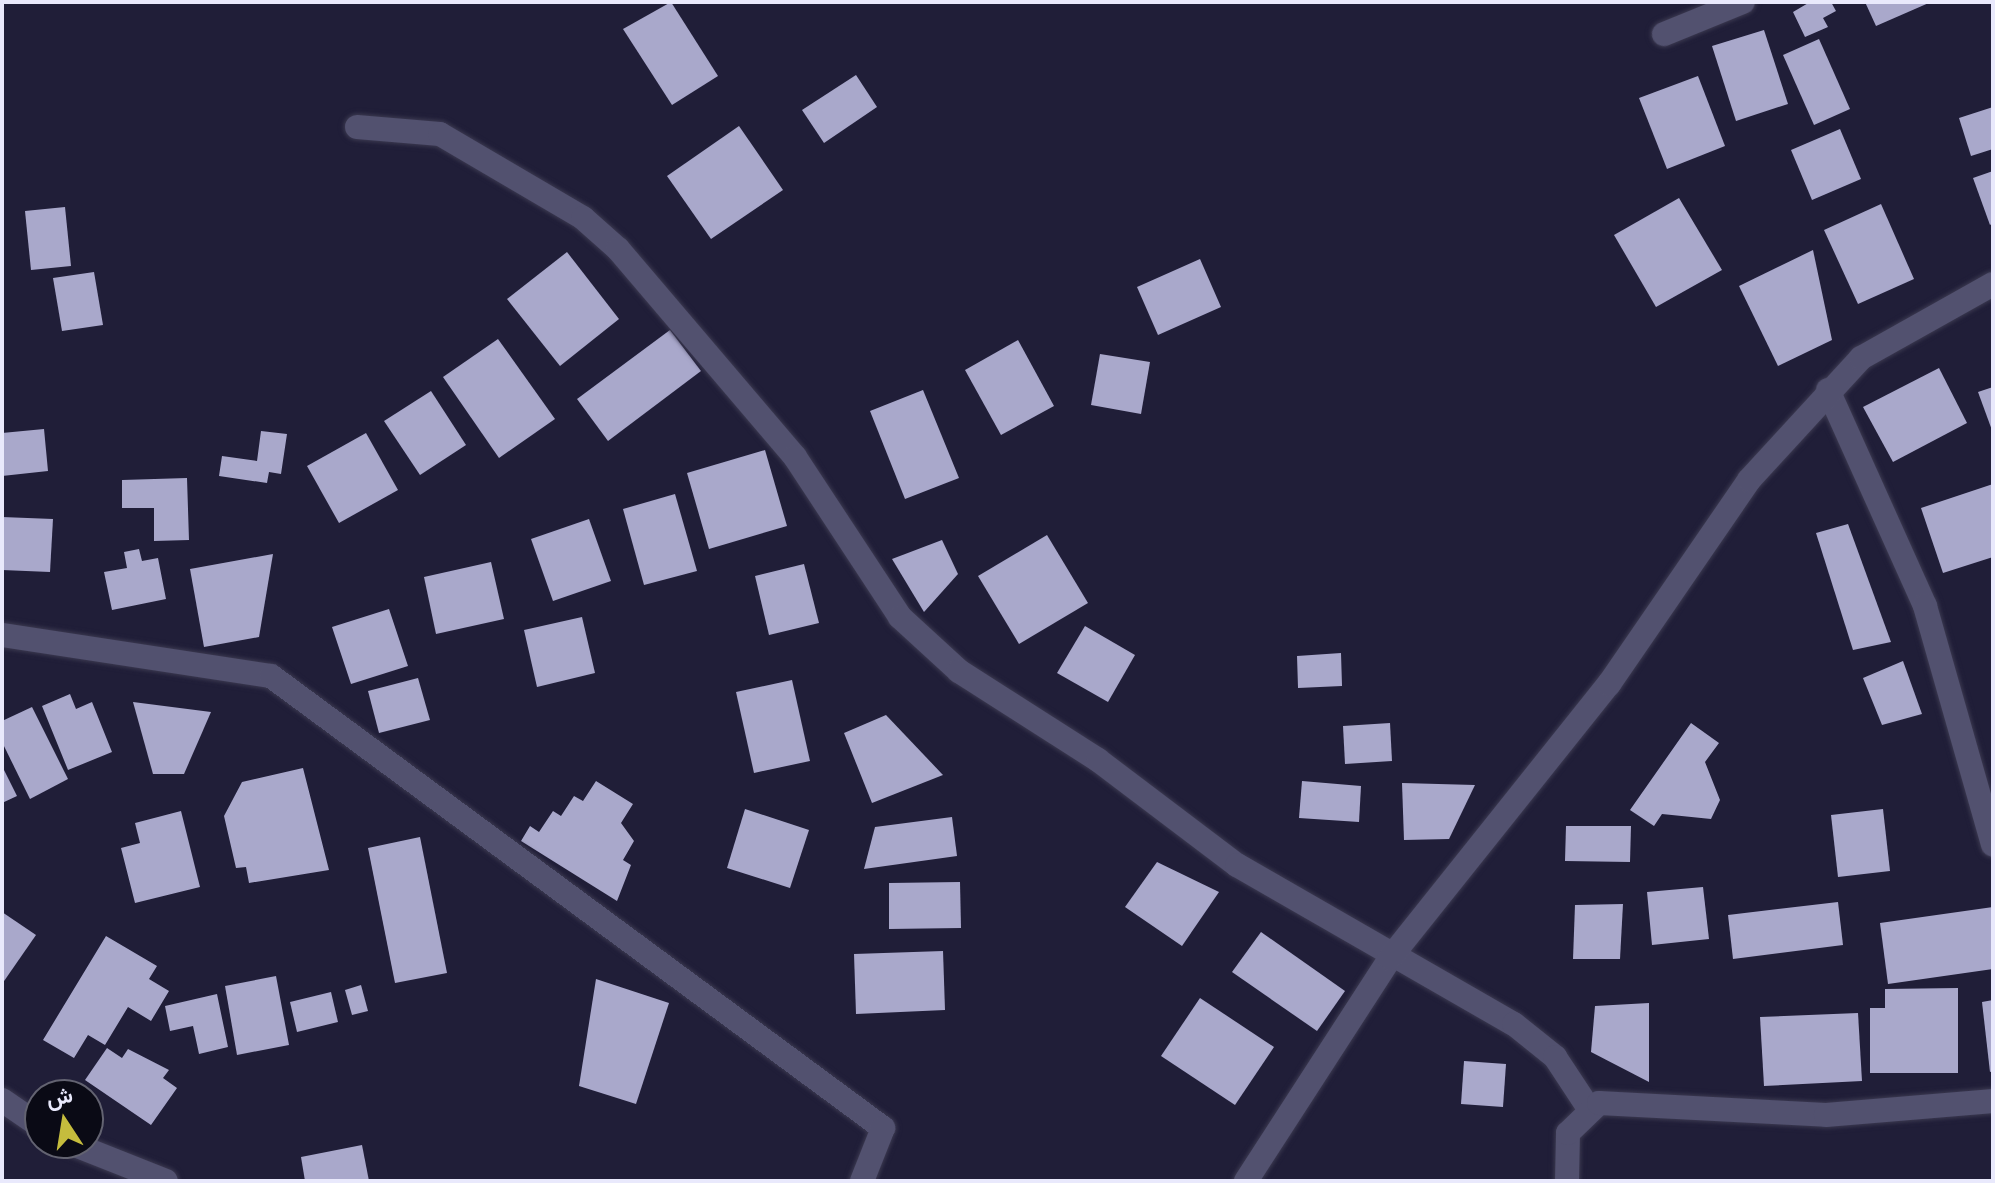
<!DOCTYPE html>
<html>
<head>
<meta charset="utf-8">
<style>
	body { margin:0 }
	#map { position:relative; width:1995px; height:1183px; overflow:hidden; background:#201e38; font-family:Bitter,Vazirmatn,serif }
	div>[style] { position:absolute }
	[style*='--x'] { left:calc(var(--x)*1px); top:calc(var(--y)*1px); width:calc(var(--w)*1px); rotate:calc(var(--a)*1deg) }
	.building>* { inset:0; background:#a9a8cb }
	.roads { filter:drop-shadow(0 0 2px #3b3950) drop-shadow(0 0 2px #3b3950) }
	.minor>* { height:24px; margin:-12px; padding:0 12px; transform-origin:12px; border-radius:12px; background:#52516f }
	span { translate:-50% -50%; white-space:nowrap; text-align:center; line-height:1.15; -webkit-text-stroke:8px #0a0a15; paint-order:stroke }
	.frame { position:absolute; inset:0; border:4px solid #e9e9fc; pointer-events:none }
	.north { position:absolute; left:24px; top:1079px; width:80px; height:80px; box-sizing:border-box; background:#0a0a15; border:2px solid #636371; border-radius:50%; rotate:348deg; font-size:22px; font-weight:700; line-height:32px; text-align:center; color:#e9e9fc }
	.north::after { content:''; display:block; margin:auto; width:28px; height:36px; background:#c5bc3d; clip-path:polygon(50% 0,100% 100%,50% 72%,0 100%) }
</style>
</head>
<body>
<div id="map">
	<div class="building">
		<div style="clip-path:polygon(671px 2px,718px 76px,672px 105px,623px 29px)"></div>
		<div style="clip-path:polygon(1810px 2px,1831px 2px,1836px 11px,1823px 18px,1828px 27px,1805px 37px,1793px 12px)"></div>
		<div style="clip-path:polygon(1865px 2px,1931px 2px,1876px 26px)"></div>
		<div style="clip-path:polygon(1764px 30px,1788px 104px,1736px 121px,1712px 46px)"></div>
		<div style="clip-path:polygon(1819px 39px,1850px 109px,1814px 125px,1783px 55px)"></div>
		<div style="clip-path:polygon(856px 75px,877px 107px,824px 143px,802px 110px)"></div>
		<div style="clip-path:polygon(1698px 76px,1725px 146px,1667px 169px,1639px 98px)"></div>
		<div style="clip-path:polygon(1993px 107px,1993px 149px,1971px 156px,1959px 118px)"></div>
		<div style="clip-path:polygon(739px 126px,783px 190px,711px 239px,667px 176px)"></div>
		<div style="clip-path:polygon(1840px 129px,1861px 179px,1812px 200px,1791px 150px)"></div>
		<div style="clip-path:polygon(1993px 171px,1993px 223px,1990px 225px,1973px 178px)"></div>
		<div style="clip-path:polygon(1679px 198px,1722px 270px,1656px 307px,1614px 235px)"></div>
		<div style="clip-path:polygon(1881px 204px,1914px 279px,1858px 304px,1824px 230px)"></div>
		<div style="clip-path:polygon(65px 207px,71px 266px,31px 270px,25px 211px)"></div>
		<div style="clip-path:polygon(1813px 250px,1832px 340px,1778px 366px,1739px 286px)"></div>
		<div style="clip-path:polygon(567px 252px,619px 319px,560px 366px,507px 299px)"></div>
		<div style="clip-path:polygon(1200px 259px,1221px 307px,1158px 335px,1137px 287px)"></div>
		<div style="clip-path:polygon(94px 272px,103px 325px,62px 331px,53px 278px)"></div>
		<div style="clip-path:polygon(670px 330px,701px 371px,608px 441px,577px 399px)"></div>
		<div style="clip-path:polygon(498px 339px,555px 419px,499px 458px,443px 377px)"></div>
		<div style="clip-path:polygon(1018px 340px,1054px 406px,1001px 435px,965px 370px)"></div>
		<div style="clip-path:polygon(1100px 354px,1150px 362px,1141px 414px,1091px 405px)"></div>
		<div style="clip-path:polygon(1939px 368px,1967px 423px,1893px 462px,1863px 407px)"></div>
		<div style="clip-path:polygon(1993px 387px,1993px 433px,1978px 392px)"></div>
		<div style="clip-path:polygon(923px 390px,959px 478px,905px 499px,870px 411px)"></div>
		<div style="clip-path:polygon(431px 391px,466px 445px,420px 475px,384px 421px)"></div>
		<div style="clip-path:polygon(44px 429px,48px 471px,2px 476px,2px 433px)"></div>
		<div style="clip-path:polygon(261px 431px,287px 434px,281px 474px,269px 472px,267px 483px,219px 476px,222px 456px,257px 461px)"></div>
		<div style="clip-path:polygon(366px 433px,398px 490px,339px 523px,307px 466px)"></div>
		<div style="clip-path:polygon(765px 450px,787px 526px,709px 549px,687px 473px)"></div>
		<div style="clip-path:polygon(187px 478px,189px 540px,154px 541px,154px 508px,122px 508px,122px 480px)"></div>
		<div style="clip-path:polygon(1993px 484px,1993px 557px,1943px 573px,1921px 508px)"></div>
		<div style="clip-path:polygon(675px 494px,697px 571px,644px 585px,623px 509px)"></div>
		<div style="clip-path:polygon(2px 517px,53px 519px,50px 572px,2px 570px)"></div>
		<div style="clip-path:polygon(589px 519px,611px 581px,553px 601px,531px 539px)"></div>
		<div style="clip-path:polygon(1848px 524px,1891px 642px,1853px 650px,1816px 533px)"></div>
		<div style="clip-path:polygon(1047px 535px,1088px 603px,1019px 644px,978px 576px)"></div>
		<div style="clip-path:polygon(942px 540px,958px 574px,924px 612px,892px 559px)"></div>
		<div style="clip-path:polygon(139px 549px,142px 561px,158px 558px,166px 599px,112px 610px,104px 572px,127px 568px,124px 552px)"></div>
		<div style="clip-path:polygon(273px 554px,259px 637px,204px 647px,190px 569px)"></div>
		<div style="clip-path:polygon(491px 562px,504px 619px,436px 634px,424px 577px)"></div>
		<div style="clip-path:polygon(804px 564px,819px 623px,769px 635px,755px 576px)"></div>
		<div style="clip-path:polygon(389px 609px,408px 666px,351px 684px,332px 627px)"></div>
		<div style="clip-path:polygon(582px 617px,595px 673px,537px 687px,524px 630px)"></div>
		<div style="clip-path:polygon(1085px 626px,1135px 655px,1108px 702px,1057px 673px)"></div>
		<div style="clip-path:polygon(1341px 653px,1342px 686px,1298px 688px,1297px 656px)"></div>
		<div style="clip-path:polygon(1903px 661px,1922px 714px,1882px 725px,1863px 678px)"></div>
		<div style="clip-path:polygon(418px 678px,430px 720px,379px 733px,368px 691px)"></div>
		<div style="clip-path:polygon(792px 680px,810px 761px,754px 773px,736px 692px)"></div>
		<div style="clip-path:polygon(70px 694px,76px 709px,92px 702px,112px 752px,68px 770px,42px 706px)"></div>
		<div style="clip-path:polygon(133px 702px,211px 712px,184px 774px,153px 774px)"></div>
		<div style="clip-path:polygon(32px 707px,68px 779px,30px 799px,2px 742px,2px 721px)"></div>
		<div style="clip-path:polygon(886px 715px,943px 775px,872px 803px,844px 733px)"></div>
		<div style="clip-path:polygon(1390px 723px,1392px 761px,1345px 764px,1343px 726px)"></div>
		<div style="clip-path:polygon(1691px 723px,1719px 743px,1705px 762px,1720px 800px,1711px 819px,1662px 814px,1654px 826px,1630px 810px)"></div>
		<div style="clip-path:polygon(2px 766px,17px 796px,2px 803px)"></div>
		<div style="clip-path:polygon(303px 768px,329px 870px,249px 883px,246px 867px,236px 868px,224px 816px,242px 782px)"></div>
		<div style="clip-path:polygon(596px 781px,633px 804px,621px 823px,634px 841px,623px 860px,631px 865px,617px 901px,521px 841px,530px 826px,539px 832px,553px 811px,561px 816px,574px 796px,583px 801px)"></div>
		<div style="clip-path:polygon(1302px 781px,1361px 786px,1359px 822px,1299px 818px)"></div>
		<div style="clip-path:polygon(1402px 783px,1475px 785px,1449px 839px,1404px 840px)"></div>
		<div style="clip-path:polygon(745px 809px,809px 830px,790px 888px,727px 868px)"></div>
		<div style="clip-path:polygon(1883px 809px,1890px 871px,1838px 877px,1831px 815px)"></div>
		<div style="clip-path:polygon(181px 811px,200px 887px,135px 903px,121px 848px,140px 843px,135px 823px)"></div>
		<div style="clip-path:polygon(952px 817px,957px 856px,864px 869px,875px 827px)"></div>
		<div style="clip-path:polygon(1566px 826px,1631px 826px,1630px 862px,1565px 861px)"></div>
		<div style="clip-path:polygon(420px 837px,447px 973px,395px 983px,368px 848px)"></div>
		<div style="clip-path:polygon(1157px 862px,1219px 892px,1182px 946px,1125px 907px)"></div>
		<div style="clip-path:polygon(960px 882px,961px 928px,889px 929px,889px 883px)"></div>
		<div style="clip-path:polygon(1703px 887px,1709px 939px,1652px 945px,1647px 892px)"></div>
		<div style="clip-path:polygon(1838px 902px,1843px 945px,1733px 959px,1728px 915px)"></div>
		<div style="clip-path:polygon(1623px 904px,1620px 959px,1573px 959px,1575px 905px)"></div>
		<div style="clip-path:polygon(1993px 907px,1993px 969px,1888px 984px,1880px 923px)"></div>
		<div style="clip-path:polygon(2px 912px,36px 935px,2px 984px)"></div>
		<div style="clip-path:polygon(1261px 932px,1345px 991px,1317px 1031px,1232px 972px)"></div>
		<div style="clip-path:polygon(106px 936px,157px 966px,149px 979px,169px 991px,151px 1021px,128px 1007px,105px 1045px,88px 1035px,74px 1058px,43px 1040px)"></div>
		<div style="clip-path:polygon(943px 951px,945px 1010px,856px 1014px,854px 954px)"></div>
		<div style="clip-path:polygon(276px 976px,289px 1045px,237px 1055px,225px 986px)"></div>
		<div style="clip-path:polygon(596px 979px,669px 1003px,636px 1104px,579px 1086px)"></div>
		<div style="clip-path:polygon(361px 985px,368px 1011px,352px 1015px,345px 990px)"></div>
		<div style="clip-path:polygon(1958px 988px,1958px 1073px,1870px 1073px,1870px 1008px,1885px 1008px,1885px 989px)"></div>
		<div style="clip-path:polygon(331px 992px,338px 1022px,297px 1032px,290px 1002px)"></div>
		<div style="clip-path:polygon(217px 994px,228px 1047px,199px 1054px,193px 1026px,170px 1031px,165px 1006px)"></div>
		<div style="clip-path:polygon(1200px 998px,1274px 1047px,1235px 1105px,1161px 1056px)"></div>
		<div style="clip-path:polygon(1993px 1000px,1993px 1071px,1990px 1072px,1982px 1002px)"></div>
		<div style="clip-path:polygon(1649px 1003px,1649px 1082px,1591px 1052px,1595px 1006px)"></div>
		<div style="clip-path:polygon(1858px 1013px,1862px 1081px,1764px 1086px,1760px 1017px)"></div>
		<div style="clip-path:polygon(107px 1048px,122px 1058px,128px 1049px,169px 1070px,163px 1078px,177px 1088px,151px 1125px,85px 1080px)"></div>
		<div style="clip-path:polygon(1464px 1061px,1506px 1064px,1503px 1107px,1461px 1104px)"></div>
		<div style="clip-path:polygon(362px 1145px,369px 1181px,305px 1181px,301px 1157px)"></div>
	</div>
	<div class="roads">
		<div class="minor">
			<div style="--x:1664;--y:34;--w:85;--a:-22.1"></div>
			<div style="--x:357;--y:127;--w:83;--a:4.8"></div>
			<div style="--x:440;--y:134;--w:166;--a:30.4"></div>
			<div style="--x:583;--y:218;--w:47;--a:41.5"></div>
			<div style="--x:618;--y:249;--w:273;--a:49.6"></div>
			<div style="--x:795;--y:457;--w:191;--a:56.7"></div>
			<div style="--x:900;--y:617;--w:80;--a:42.5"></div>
			<div style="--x:959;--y:671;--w:165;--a:32.6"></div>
			<div style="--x:1098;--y:760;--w:174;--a:37.1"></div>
			<div style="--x:1237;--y:865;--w:319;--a:29.9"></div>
			<div style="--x:1514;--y:1024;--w:53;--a:38.8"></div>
			<div style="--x:1555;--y:1057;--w:60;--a:56.6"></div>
			<div style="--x:1828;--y:390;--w:237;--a:65.8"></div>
			<div style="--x:1925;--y:606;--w:248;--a:74.1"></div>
			<div style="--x:2;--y:635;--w:272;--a:8.7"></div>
			<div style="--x:271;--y:676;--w:761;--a:36.45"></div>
			<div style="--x:883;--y:1128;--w:57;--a:111.6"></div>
			<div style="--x:2;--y:1100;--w:46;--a:34.4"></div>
			<div style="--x:70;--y:1143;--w:103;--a:21.6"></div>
			<div style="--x:1246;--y:1181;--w:265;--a:-57.1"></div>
			<div style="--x:1390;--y:958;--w:351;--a:-51.4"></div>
			<div style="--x:1609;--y:684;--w:247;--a:-55.5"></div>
			<div style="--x:1749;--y:480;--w:166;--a:-47.4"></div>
			<div style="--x:1861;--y:358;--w:151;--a:-29.3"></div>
			<div style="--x:1567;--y:1181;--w:48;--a:-88.8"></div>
			<div style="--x:1568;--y:1133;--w:43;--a:-44.1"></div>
			<div style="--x:1599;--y:1103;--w:227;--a:3"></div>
			<div style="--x:1826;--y:1115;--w:168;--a:-4.8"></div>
		</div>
	</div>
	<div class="frame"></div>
	<div class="north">ش</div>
</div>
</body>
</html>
